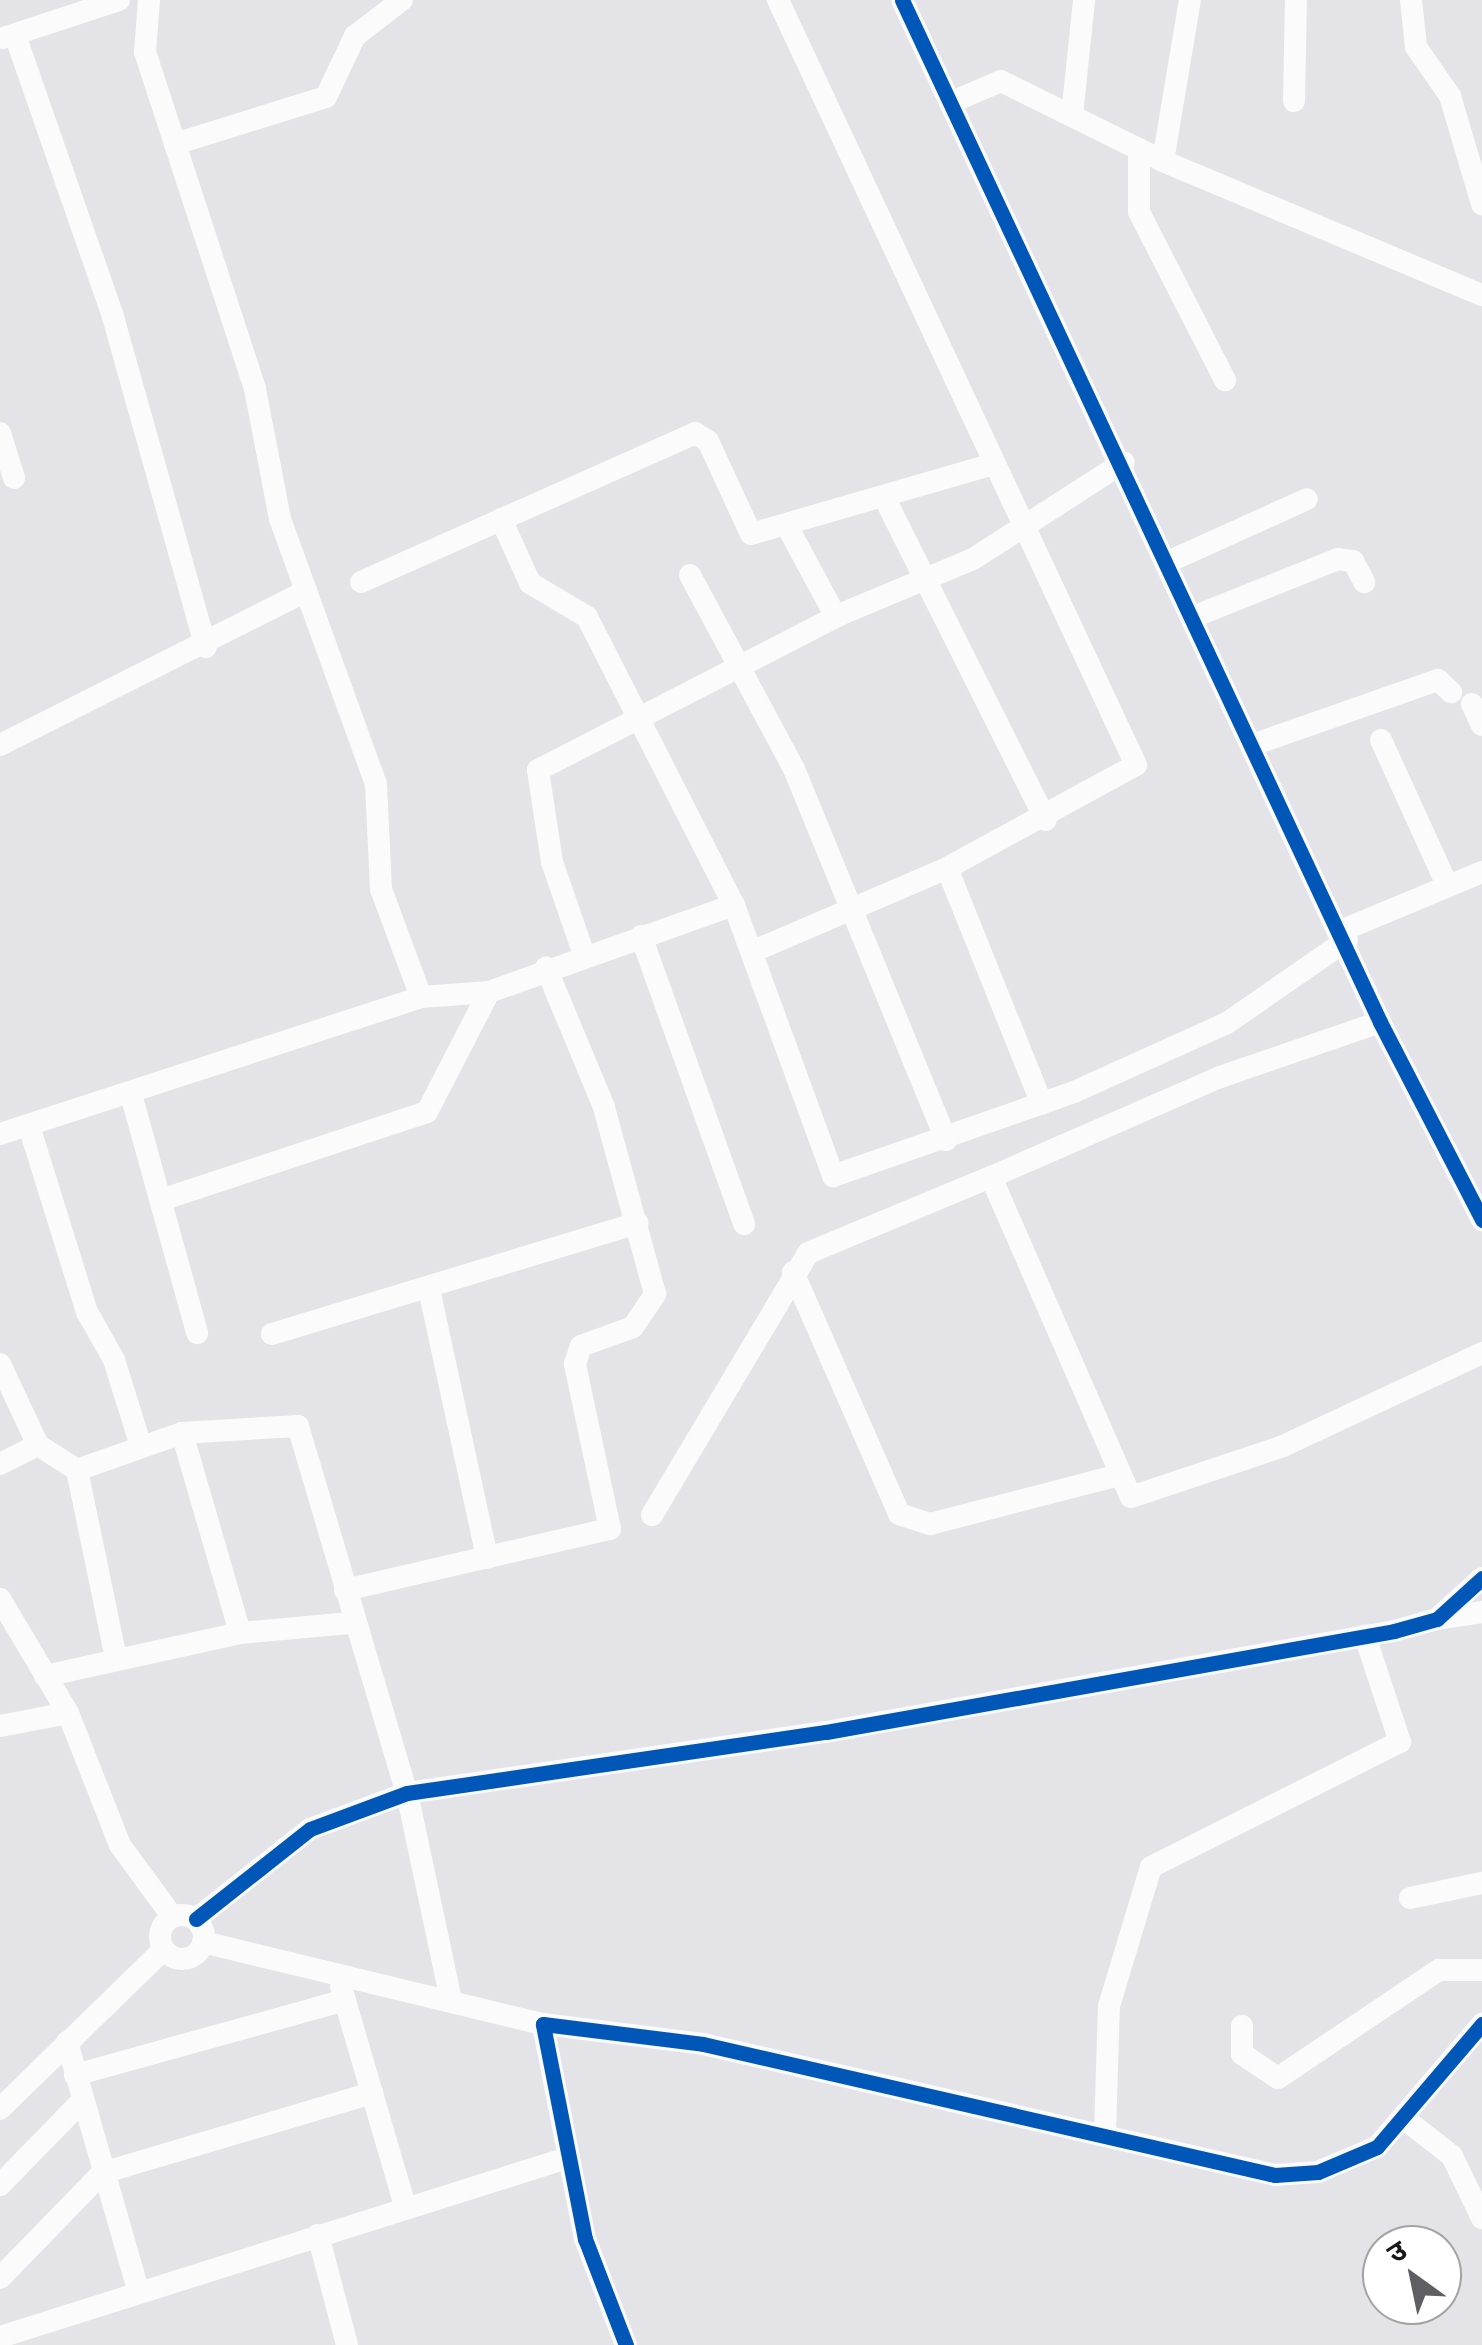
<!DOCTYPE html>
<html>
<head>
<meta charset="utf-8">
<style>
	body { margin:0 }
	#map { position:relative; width:1482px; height:2345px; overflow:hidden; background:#e3e3e8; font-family:Mulish,"Noto Sans Devanagari",sans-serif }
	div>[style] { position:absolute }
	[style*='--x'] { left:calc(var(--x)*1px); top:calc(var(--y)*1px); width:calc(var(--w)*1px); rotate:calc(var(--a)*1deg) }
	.minor>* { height:22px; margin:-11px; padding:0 11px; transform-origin:11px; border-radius:11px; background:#fbfbfc }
	.minor>.ring { margin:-11px; padding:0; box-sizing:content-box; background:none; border:22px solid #fbfbfc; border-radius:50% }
	.cycleway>* { height:15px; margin:-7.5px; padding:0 7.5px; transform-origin:7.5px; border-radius:7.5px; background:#0057b8 }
	span { translate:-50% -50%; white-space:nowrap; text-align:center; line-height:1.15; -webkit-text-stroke:8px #fff; paint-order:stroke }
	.north { position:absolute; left:1362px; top:2225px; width:100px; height:100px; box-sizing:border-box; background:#fff; border:2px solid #a3a3a4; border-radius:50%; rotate:327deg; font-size:28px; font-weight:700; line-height:40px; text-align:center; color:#18181b }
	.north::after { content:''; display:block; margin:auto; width:35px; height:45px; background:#5f5f63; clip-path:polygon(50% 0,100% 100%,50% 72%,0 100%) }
</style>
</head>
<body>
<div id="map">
	<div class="minor">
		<div style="--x:149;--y:0;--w:52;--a:94.4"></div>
		<div style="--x:145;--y:52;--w:354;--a:71.9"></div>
		<div style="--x:255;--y:389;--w:132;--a:79.1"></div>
		<div style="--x:280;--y:519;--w:282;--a:70.1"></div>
		<div style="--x:376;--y:784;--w:105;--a:87.3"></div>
		<div style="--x:381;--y:889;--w:115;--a:69.7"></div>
		<div style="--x:902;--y:0;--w:1128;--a:64.93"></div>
		<div style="--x:1380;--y:1022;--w:223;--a:62.7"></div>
		<div style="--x:1411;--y:0;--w:47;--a:83.9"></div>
		<div style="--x:1416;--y:47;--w:60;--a:55.2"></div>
		<div style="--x:1450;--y:96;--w:113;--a:73.5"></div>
		<div style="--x:15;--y:35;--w:299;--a:70.8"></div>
		<div style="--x:113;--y:317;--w:343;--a:74.3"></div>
		<div style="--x:3;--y:38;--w:122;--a:-18.1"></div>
		<div style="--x:1294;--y:101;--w:101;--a:-88.9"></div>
		<div style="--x:952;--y:102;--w:53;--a:-23.2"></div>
		<div style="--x:1001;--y:81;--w:181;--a:26.3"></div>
		<div style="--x:1163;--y:161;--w:346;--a:22.8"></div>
		<div style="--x:1072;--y:115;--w:116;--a:-84"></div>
		<div style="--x:175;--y:144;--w:158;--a:-17.3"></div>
		<div style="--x:326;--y:97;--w:68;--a:-64.6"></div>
		<div style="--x:355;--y:36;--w:59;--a:-37.5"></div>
		<div style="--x:1139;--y:149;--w:63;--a:90"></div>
		<div style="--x:1139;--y:212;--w:189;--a:62.9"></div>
		<div style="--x:1163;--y:161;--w:163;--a:-80.5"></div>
		<div style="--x:0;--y:433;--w:47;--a:72.7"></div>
		<div style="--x:884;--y:497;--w:361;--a:63.4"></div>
		<div style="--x:501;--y:519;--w:70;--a:65.6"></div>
		<div style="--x:530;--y:583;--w:66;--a:30.8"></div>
		<div style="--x:587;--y:617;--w:323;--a:63"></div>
		<div style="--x:734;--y:905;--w:289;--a:69.9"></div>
		<div style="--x:833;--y:1176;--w:255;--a:-19.2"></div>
		<div style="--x:1074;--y:1092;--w:168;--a:-24.3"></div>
		<div style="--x:1227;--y:1023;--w:146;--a:-34.7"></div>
		<div style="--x:787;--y:526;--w:103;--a:61.7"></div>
		<div style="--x:1170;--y:561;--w:150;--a:-24.3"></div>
		<div style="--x:690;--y:575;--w:220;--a:61.8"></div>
		<div style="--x:794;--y:769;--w:401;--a:67.7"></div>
		<div style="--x:361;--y:582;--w:366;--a:-24"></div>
		<div style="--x:695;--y:433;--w:15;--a:32"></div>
		<div style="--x:708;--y:441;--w:102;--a:65.2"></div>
		<div style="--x:751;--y:534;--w:252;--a:-16.1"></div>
		<div style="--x:1193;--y:617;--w:156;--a:-21.8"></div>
		<div style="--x:1338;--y:559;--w:15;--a:8"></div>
		<div style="--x:1353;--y:561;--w:24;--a:62"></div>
		<div style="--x:1472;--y:704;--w:23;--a:65"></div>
		<div style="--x:1381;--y:740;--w:159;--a:65.5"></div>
		<div style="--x:1255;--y:744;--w:194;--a:-19.3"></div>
		<div style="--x:1438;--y:680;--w:18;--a:43"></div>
		<div style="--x:0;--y:745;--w:343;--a:-26.7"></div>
		<div style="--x:947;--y:868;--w:254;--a:68.1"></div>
		<div style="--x:1343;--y:930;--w:151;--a:-22.6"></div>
		<div style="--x:641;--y:936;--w:306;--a:70.3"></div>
		<div style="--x:756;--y:950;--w:208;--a:-23.2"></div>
		<div style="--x:947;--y:868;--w:215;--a:-28.6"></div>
		<div style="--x:1136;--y:765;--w:845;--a:-115.08"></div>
		<div style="--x:583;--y:952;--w:95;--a:-109"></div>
		<div style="--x:552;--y:862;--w:93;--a:-98.7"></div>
		<div style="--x:538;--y:770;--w:339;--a:-27.2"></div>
		<div style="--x:839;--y:615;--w:145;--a:-22.7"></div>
		<div style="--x:973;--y:559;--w:179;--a:-32.7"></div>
		<div style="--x:1380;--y:1022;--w:169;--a:161"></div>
		<div style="--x:1220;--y:1077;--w:250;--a:156.4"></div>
		<div style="--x:991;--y:1177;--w:349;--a:66.4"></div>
		<div style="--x:1131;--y:1497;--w:160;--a:-18.5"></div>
		<div style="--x:1283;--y:1446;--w:220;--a:-25"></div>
		<div style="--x:132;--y:1098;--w:244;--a:74.5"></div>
		<div style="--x:29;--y:1126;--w:195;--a:72.7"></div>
		<div style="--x:87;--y:1312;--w:55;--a:60.6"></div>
		<div style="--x:114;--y:1360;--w:87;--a:72.6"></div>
		<div style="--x:0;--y:1134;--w:443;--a:-18"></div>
		<div style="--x:421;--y:997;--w:68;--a:-4.2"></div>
		<div style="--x:489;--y:992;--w:260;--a:-19.6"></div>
		<div style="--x:164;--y:1199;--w:277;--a:-18.3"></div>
		<div style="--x:427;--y:1112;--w:135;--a:-62.7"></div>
		<div style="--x:793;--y:1272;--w:264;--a:66.3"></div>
		<div style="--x:899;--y:1514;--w:33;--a:18"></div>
		<div style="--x:930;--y:1524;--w:191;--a:-14.5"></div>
		<div style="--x:429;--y:1289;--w:275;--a:77.8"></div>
		<div style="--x:272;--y:1334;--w:382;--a:-16.9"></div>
		<div style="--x:0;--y:1364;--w:89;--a:64.9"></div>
		<div style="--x:182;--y:1433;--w:208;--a:73.8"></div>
		<div style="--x:0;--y:1464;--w:42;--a:-26.6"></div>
		<div style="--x:38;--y:1445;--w:46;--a:32.7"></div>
		<div style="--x:77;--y:1470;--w:111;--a:-19.4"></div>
		<div style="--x:182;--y:1433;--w:116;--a:-3.5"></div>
		<div style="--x:298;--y:1426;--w:383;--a:73.5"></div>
		<div style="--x:407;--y:1793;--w:207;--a:78"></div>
		<div style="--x:77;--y:1470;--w:193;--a:78.3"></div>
		<div style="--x:652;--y:1515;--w:305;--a:-59.2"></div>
		<div style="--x:808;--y:1253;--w:198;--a:-22.6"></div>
		<div style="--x:345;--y:1590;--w:272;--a:-13"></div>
		<div style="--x:610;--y:1529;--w:169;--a:-102"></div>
		<div style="--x:575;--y:1364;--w:19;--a:-72"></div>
		<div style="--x:581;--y:1346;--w:55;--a:-20.1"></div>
		<div style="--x:633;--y:1327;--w:40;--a:-56"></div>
		<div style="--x:655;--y:1294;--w:194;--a:-105.3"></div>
		<div style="--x:604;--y:1107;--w:151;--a:-112.6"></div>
		<div style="--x:0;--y:1599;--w:133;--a:59.2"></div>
		<div style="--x:68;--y:1713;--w:142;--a:68.5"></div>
		<div style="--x:120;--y:1845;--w:88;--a:53.8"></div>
		<div style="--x:1437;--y:1619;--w:46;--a:-8.8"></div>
		<div style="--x:45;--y:1676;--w:200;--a:-12.4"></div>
		<div style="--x:240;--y:1633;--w:110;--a:-5.2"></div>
		<div style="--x:0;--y:1726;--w:69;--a:-10.8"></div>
		<div style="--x:1410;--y:1898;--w:74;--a:-11.8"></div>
		<div class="ring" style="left:160px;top:1915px;width:22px;height:22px"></div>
		<div style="--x:196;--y:1919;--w:145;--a:-38.3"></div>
		<div style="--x:310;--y:1829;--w:103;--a:-20.4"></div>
		<div style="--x:407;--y:1793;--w:423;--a:-8.3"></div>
		<div style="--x:826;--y:1732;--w:577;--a:-10.08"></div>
		<div style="--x:1394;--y:1631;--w:45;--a:-15.6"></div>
		<div style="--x:1437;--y:1619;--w:61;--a:-42.3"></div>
		<div style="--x:203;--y:1942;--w:350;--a:13.6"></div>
		<div style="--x:341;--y:1987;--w:231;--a:73.7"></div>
		<div style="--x:1242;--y:2026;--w:28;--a:90"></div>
		<div style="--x:1242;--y:2054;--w:43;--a:33.7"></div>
		<div style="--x:1278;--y:2078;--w:194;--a:-33.9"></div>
		<div style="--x:1439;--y:1970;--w:43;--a:0"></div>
		<div style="--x:67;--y:2042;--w:257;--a:74"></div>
		<div style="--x:75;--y:2075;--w:280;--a:-15.5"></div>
		<div style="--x:0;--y:2109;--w:228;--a:-44.3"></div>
		<div style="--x:1406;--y:2120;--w:58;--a:38"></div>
		<div style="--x:1452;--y:2156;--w:69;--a:64.2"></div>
		<div style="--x:1105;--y:2132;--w:126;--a:-88.2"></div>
		<div style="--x:1109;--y:2006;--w:145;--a:-73.2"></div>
		<div style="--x:1151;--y:1867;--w:279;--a:-26.7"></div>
		<div style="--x:1400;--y:1742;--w:112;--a:-108.3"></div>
		<div style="--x:0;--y:2185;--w:117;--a:-45.7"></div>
		<div style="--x:318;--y:2235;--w:114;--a:75.2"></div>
		<div style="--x:0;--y:2278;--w:146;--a:-45.8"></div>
		<div style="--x:102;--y:2173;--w:282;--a:-16.5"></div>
		<div style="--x:0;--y:2337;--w:595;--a:-17.52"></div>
		<div style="--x:626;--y:2345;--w:114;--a:-111.1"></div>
		<div style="--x:585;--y:2239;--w:219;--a:-101.1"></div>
		<div style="--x:543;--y:2024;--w:161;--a:7.1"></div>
		<div style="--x:703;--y:2044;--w:587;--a:12.9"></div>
		<div style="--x:1275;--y:2175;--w:43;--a:-4"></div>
		<div style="--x:1318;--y:2172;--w:64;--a:-23"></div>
		<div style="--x:1377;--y:2147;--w:162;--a:-49.5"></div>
	</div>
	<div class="cycleway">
		<div style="--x:902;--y:0;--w:1128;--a:64.93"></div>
		<div style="--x:1380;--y:1022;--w:223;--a:62.7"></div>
		<div style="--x:196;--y:1919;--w:145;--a:-38.3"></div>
		<div style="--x:310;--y:1829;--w:103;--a:-20.4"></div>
		<div style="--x:407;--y:1793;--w:423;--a:-8.3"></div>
		<div style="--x:826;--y:1732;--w:577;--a:-10.08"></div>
		<div style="--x:1394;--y:1631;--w:45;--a:-15.6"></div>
		<div style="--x:1437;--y:1619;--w:61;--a:-42.3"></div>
		<div style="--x:626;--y:2345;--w:114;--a:-111.1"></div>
		<div style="--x:585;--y:2239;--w:219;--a:-101.1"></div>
		<div style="--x:543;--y:2024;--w:161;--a:7.1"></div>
		<div style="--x:703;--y:2044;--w:587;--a:12.9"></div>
		<div style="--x:1275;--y:2175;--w:43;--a:-4"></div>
		<div style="--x:1318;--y:2172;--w:64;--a:-23"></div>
		<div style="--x:1377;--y:2147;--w:162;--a:-49.5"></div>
	</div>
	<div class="north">उ</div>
</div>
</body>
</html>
